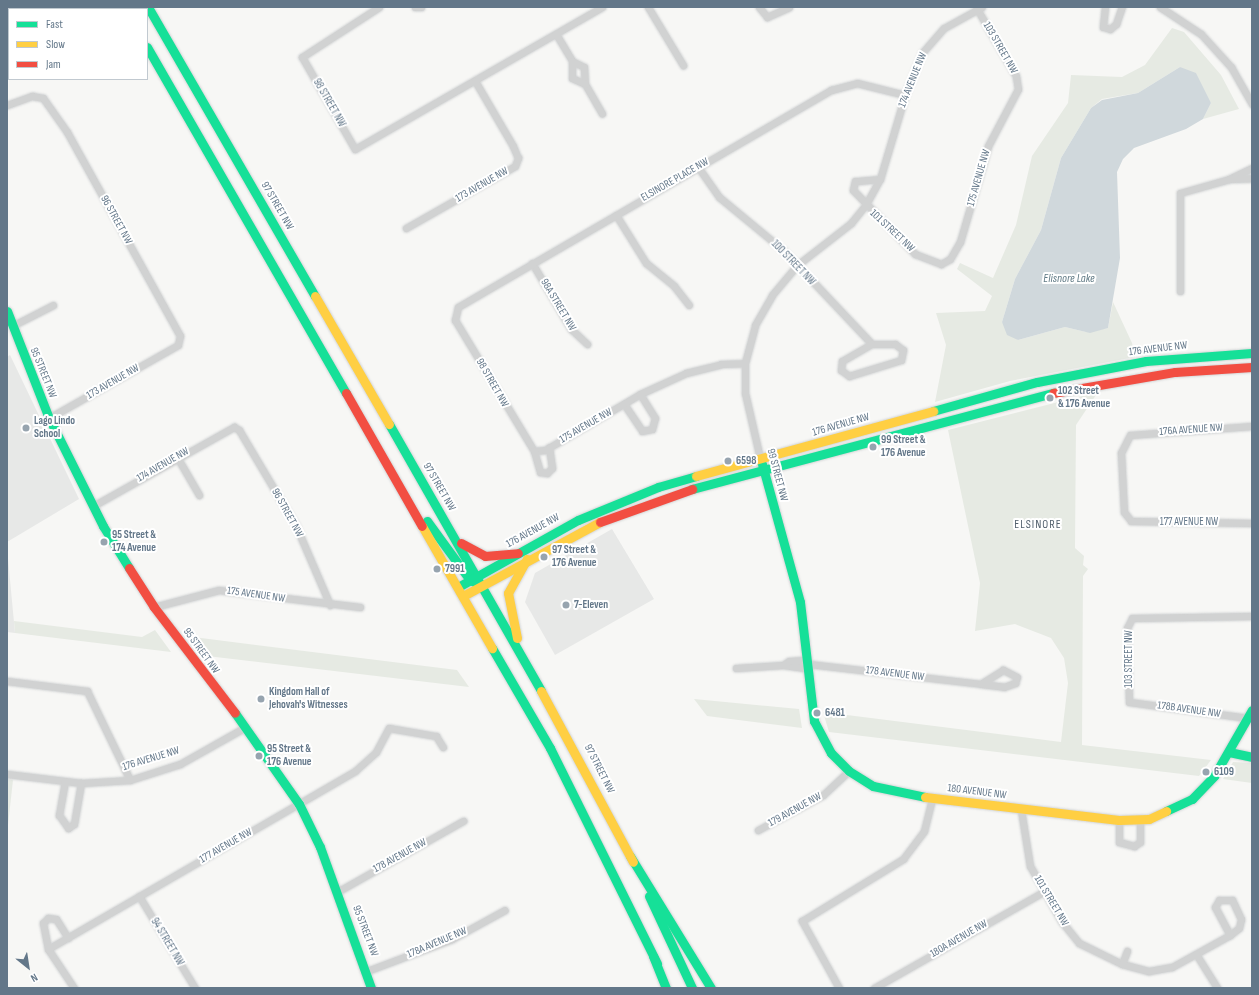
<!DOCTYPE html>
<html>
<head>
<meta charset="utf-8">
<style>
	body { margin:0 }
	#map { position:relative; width:1259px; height:995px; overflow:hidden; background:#f7f7f5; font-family:"Sofia Sans Condensed",sans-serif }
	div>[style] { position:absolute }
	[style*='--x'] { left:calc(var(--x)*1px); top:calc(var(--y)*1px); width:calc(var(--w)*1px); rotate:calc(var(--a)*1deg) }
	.built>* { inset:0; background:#e7e8e7 }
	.green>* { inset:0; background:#e6eae3 }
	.water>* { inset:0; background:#d0d8dc }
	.roads { filter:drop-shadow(0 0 1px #d2d4d5) drop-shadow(0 0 1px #d2d4d5) }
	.street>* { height:7px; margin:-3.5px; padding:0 3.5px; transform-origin:3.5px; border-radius:3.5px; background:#d1d2d2 }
	.fast>* { height:9px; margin:-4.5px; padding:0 4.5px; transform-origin:4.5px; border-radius:4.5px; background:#16e098 }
	.slow>* { height:9px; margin:-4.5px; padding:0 4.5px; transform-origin:4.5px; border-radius:4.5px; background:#ffcf43 }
	.jam>* { height:9px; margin:-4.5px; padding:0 4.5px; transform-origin:4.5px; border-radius:4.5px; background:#f24e42 }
	.dots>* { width:11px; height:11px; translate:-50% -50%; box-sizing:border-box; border:2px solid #fff; border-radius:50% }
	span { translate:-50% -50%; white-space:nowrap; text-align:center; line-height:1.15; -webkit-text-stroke:4px #fff; paint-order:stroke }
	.street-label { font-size:11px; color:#637789 }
	.poi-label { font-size:11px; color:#637789; font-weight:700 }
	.left { translate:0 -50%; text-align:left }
	.water-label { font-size:12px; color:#5f7984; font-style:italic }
	.neighbourhood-label { font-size:12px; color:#52606d; letter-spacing:1px }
	.frame { position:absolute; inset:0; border:8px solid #637789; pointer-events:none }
	.legend { position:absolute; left:8px; top:8px; width:140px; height:72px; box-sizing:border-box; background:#fff; border:1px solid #c1c9d0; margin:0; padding:5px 7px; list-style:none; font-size:12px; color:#637789 }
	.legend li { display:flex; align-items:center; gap:8px; height:20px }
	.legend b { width:20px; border:1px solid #c1c9d0 }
	.north { position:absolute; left:8px; top:947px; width:40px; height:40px; -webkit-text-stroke:3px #fff; paint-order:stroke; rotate:150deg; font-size:11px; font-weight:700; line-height:16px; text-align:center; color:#637789 }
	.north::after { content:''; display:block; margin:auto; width:14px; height:18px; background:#637789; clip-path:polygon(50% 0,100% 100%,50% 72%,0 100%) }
</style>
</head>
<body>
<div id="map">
	<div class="built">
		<div style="clip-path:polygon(10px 355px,79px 499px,7px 542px,7px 357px)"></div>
		<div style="clip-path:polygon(612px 529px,654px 599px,555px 655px,525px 602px,535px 573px)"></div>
		<div style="clip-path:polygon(7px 548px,15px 633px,7px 632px)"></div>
	</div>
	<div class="green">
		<div style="clip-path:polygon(1172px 28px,1184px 32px,1221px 75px,1239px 109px,1203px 119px,1211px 103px,1180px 67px,1138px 93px,1102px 99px,1091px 108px,1061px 158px,1041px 230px,1015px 279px,1002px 322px,1018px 340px,1065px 327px,1086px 332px,1108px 328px,1113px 302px,1132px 343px,1135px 357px,1010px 381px,935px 402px,946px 345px,936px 313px,985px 311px,992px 296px,957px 269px,960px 263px,993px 278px,1016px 225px,1032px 156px,1068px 103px,1071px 75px,1122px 77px,1145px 65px)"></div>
		<div style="clip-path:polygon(1098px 392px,1076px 425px,1075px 548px,1084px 556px,1083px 565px,1088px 569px,1083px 576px,1082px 745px,1211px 760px,1199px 776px,829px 732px,823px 712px,1061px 742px,1068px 683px,1064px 658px,1051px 638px,1015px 624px,975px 631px,980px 583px,948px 430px)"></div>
		<div style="clip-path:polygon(14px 621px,142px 637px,155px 630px,171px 652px,15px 633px)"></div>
		<div style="clip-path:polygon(193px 637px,457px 670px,469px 687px,207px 656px)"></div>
		<div style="clip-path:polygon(694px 699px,799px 709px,802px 728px,707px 716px)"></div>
		<div style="clip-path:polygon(1233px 762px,1252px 763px,1252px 783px,1223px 779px)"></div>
		<div style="clip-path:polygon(7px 779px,13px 780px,7px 834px)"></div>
	</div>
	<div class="water">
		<div style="clip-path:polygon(1180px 67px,1196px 73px,1211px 103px,1203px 119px,1186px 129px,1134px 148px,1123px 159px,1117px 172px,1120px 258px,1108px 328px,1090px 333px,1065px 327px,1018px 340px,1007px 335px,1002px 322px,1015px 279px,1041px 230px,1061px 158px,1091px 108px,1102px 100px,1138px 93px)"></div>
	</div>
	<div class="roads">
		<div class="street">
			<div style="--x:379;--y:7;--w:92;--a:147"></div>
			<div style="--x:302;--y:57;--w:106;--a:60.1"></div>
			<div style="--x:355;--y:149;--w:285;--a:-29.9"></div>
			<div style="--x:415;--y:7;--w:6;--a:0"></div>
			<div style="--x:648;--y:7;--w:68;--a:58.9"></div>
			<div style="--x:759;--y:7;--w:13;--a:51"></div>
			<div style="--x:767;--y:17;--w:24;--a:-24"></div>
			<div style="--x:1105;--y:7;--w:20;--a:96"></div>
			<div style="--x:1103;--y:27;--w:7;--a:16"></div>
			<div style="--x:1110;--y:29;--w:8;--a:-40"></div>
			<div style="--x:1116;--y:24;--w:18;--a:-71"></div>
			<div style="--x:1160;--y:7;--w:49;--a:33.4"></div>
			<div style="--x:1201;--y:34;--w:45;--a:47.7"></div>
			<div style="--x:1231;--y:67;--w:43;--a:60.4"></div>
			<div style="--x:556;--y:34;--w:31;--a:59"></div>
			<div style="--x:572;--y:61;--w:13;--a:27"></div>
			<div style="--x:584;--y:67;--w:17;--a:87"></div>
			<div style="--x:585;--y:84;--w:34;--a:60"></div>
			<div style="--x:572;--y:61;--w:17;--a:90"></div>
			<div style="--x:572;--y:78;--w:14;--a:25"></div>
			<div style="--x:7;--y:105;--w:27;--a:-20"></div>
			<div style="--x:32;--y:96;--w:11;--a:10"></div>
			<div style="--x:43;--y:98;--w:42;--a:54.8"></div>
			<div style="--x:67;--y:132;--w:233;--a:61"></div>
			<div style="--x:180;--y:336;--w:9;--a:103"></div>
			<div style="--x:178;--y:345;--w:148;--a:150.5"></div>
			<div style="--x:698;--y:167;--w:37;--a:55"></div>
			<div style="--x:719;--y:197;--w:83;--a:39.6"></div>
			<div style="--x:783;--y:250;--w:129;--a:46.6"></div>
			<div style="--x:880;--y:179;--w:25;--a:175"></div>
			<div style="--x:855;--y:181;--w:9;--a:103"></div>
			<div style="--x:853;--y:190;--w:89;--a:45.9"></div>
			<div style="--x:915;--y:254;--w:28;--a:21"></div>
			<div style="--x:941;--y:264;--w:10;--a:-29"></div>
			<div style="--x:950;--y:259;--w:20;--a:-60"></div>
			<div style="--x:960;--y:242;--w:100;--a:-73.7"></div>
			<div style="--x:988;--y:146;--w:64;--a:-62.2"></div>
			<div style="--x:1018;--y:89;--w:13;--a:-99"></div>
			<div style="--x:1016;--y:76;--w:78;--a:-120.2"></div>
			<div style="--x:1229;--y:179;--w:25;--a:-26"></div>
			<div style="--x:616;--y:215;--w:57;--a:58"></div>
			<div style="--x:646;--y:263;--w:36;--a:39"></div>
			<div style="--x:674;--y:286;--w:24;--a:52"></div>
			<div style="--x:406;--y:228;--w:125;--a:-29.6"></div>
			<div style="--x:515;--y:166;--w:9;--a:-69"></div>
			<div style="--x:518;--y:158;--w:13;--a:-113"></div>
			<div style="--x:513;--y:146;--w:75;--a:-120.3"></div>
			<div style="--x:532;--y:263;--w:77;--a:59.4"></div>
			<div style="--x:571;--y:329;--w:22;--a:43"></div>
			<div style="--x:1180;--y:291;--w:98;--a:-90"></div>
			<div style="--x:1180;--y:193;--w:51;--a:-15.9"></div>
			<div style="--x:1229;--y:179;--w:23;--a:-2"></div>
			<div style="--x:12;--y:326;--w:46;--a:-27.1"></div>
			<div style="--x:872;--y:344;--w:23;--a:0"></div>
			<div style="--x:895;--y:344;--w:10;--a:37"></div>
			<div style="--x:903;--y:350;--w:10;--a:101"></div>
			<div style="--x:901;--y:360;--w:54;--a:162.9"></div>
			<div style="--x:849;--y:376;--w:10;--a:-143"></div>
			<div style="--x:841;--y:370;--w:9;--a:-84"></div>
			<div style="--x:842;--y:361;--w:34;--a:-30"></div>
			<div style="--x:624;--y:404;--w:32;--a:56"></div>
			<div style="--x:642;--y:431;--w:10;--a:-11"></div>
			<div style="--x:652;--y:429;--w:11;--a:-75"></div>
			<div style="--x:655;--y:418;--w:28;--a:-122"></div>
			<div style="--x:1252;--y:426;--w:122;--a:175.8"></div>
			<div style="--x:1130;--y:435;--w:20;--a:117"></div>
			<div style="--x:1121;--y:453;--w:59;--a:87.1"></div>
			<div style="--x:1124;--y:512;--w:11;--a:52"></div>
			<div style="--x:1131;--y:521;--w:121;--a:0.9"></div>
			<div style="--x:534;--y:451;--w:153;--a:-121.1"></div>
			<div style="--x:455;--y:320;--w:13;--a:-77"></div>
			<div style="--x:458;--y:307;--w:432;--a:-30.2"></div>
			<div style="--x:831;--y:90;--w:27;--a:-15"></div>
			<div style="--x:857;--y:83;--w:49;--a:14"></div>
			<div style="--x:534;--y:451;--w:11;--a:-5"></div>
			<div style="--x:545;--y:450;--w:110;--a:-30.5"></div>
			<div style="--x:640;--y:394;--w:51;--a:-24.5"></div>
			<div style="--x:686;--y:373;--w:36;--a:-14"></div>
			<div style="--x:721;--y:364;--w:24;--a:-2"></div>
			<div style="--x:534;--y:451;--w:22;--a:74"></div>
			<div style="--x:540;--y:472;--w:7;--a:8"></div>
			<div style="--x:547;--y:473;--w:7;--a:-45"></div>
			<div style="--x:552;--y:468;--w:21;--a:-98"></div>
			<div style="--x:177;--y:457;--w:44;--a:59.9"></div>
			<div style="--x:760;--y:458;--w:67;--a:-103"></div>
			<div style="--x:745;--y:393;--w:30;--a:-90"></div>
			<div style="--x:745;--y:363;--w:39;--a:-75"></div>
			<div style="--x:755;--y:325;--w:34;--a:-60"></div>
			<div style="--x:772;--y:295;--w:38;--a:-50"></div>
			<div style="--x:796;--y:266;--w:70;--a:-38"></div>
			<div style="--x:851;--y:223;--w:22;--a:-51"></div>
			<div style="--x:865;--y:206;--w:31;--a:-61"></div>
			<div style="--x:880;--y:179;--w:88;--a:-73.4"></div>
			<div style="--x:905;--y:95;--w:45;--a:-68"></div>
			<div style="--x:922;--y:53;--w:33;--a:-49"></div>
			<div style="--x:944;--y:28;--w:43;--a:-28.9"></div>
			<div style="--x:93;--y:506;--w:162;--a:-29.3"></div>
			<div style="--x:234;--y:427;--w:6;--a:31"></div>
			<div style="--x:239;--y:430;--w:112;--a:59.3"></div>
			<div style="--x:296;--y:526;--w:86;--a:66.7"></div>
			<div style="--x:154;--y:607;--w:67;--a:-14.7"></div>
			<div style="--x:219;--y:590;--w:142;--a:6.9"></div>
			<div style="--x:809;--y:664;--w:173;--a:6.6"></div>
			<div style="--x:981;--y:684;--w:23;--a:7"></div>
			<div style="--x:1004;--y:687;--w:12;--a:-20"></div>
			<div style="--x:1015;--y:683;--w:6;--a:-72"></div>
			<div style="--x:1017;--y:677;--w:16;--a:-153"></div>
			<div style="--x:1003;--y:670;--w:26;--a:148"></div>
			<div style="--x:783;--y:665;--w:22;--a:8"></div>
			<div style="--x:805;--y:668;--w:6;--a:-45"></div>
			<div style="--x:736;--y:668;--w:47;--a:-3.7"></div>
			<div style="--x:783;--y:665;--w:7;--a:-34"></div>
			<div style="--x:789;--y:661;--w:16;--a:-4"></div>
			<div style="--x:805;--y:660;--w:6;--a:45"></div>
			<div style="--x:7;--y:681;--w:81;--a:7.1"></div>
			<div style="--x:87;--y:691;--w:99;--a:64.2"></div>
			<div style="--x:1248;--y:718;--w:120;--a:-172.3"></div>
			<div style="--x:1129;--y:702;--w:74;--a:-91.5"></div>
			<div style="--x:1127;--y:628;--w:11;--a:-63"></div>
			<div style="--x:1132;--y:618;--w:120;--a:-1"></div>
			<div style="--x:7;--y:774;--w:75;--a:6.9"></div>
			<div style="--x:81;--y:783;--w:49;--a:-3.5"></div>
			<div style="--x:130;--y:780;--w:52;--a:-17.7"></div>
			<div style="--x:180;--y:764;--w:73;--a:-29.4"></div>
			<div style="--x:65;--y:781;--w:35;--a:100"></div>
			<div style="--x:59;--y:815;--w:16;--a:55"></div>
			<div style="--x:68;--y:828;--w:7;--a:-34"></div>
			<div style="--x:74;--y:824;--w:42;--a:-80.3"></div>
			<div style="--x:1021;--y:810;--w:57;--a:80.9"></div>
			<div style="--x:1030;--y:866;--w:64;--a:60.3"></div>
			<div style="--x:1062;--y:922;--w:27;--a:51"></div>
			<div style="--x:1079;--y:943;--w:48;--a:26"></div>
			<div style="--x:1122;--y:964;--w:28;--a:15"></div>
			<div style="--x:1149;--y:971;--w:23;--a:-10"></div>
			<div style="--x:1172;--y:967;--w:66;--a:-28.9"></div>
			<div style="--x:1230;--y:935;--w:11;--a:-38"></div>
			<div style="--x:1239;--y:928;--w:9;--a:-77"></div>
			<div style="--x:1241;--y:919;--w:21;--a:-115"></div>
			<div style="--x:1232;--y:900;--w:13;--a:180"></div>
			<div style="--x:1219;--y:900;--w:8;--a:120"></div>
			<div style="--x:1215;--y:907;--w:32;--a:62"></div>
			<div style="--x:1119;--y:820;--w:22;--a:90"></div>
			<div style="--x:1119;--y:842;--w:16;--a:15"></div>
			<div style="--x:1134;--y:846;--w:7;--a:-34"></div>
			<div style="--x:1140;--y:842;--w:22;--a:-90"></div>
			<div style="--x:758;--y:830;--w:74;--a:-28.3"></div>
			<div style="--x:823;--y:795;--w:35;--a:-43"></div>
			<div style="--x:337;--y:892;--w:145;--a:-29.4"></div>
			<div style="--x:139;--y:896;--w:108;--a:58.7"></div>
			<div style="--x:68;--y:938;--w:22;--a:-122"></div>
			<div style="--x:56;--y:919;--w:8;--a:-173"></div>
			<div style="--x:48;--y:918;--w:7;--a:135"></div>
			<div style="--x:43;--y:923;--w:26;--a:79"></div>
			<div style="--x:48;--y:949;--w:47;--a:56.3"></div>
			<div style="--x:48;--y:949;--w:355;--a:-30.1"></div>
			<div style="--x:355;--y:771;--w:28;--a:-42"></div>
			<div style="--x:376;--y:752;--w:27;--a:-62"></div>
			<div style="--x:389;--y:728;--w:48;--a:9.7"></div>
			<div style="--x:436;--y:736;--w:13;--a:58"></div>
			<div style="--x:1196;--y:954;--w:40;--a:58"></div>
			<div style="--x:1122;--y:964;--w:14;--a:-69"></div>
			<div style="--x:367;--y:971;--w:91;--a:-20.6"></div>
			<div style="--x:452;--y:939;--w:60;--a:-28.7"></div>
			<div style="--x:839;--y:988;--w:77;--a:-118.9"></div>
			<div style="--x:802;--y:921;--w:119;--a:-31.5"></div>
			<div style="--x:903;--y:859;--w:35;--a:-53"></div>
			<div style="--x:924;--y:831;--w:33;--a:-76"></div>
			<div style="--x:874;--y:988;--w:197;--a:-29.6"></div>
		</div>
		<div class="fast">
			<div style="--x:124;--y:7;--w:2;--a:63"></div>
			<div style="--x:148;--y:7;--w:334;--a:60"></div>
			<div style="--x:147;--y:47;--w:399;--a:60.1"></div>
			<div style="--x:7;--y:311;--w:115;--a:68.6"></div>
			<div style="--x:49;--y:418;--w:121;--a:63.4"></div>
			<div style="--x:103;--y:526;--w:49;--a:58.2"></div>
			<div style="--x:933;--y:411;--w:108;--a:-15.6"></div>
			<div style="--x:1037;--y:382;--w:111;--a:-10.9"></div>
			<div style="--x:1146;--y:361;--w:106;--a:-4.3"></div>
			<div style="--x:389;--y:424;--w:307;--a:60.3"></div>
			<div style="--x:762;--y:464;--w:143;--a:74.6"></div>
			<div style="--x:800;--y:602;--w:120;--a:83.3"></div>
			<div style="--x:814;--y:721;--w:36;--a:62"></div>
			<div style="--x:831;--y:753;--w:25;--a:45"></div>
			<div style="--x:849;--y:771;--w:28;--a:32"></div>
			<div style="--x:873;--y:786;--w:53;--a:11.9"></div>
			<div style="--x:692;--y:489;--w:374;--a:-14.9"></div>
			<div style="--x:427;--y:521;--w:73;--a:53.9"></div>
			<div style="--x:470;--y:580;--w:13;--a:23"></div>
			<div style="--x:458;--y:587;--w:137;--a:-29.2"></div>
			<div style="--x:578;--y:520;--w:87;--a:-22.4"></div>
			<div style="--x:658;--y:487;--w:40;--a:-16"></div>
			<div style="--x:492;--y:648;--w:116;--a:59.9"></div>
			<div style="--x:550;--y:748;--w:241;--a:63.6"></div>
			<div style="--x:235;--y:713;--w:111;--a:54.9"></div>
			<div style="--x:299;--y:804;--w:48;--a:64"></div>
			<div style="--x:320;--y:847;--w:150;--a:70.1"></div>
			<div style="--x:1229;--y:752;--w:24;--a:12"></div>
			<div style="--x:1166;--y:811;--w:29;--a:-25"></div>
			<div style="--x:1192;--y:799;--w:32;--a:-46"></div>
			<div style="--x:1214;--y:776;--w:76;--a:-60.1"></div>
			<div style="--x:630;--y:856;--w:155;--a:58.5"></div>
			<div style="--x:649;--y:896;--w:102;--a:64.9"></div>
			<div style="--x:653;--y:956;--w:35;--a:68"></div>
		</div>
		<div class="slow">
			<div style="--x:315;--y:296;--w:148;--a:60"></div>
			<div style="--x:696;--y:476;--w:246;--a:-15.3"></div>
			<div style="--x:422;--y:526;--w:141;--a:60.2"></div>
			<div style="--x:463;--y:596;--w:156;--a:-28.4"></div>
			<div style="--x:517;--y:638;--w:46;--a:-101.3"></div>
			<div style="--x:508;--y:593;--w:39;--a:-61"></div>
			<div style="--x:541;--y:691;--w:194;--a:61.7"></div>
			<div style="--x:925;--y:797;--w:195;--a:6.8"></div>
			<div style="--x:1119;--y:820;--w:30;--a:-2"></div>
			<div style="--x:1149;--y:819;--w:19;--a:-25"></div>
		</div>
		<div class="jam">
			<div style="--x:346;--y:393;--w:153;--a:60.3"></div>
			<div style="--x:1053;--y:393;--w:124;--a:-9.8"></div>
			<div style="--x:1175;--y:372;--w:77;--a:-3.7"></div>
			<div style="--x:600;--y:522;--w:98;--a:-19.7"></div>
			<div style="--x:461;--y:543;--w:27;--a:28"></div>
			<div style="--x:485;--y:556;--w:33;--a:-5"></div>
			<div style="--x:129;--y:568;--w:46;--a:57.3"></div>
			<div style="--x:154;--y:607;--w:133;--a:52.6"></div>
		</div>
	</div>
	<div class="dots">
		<div style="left:1050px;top:398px;background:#97a4af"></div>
		<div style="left:26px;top:428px;background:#97a4af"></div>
		<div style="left:873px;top:447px;background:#97a4af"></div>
		<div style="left:728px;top:461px;background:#97a4af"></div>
		<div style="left:104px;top:542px;background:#97a4af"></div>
		<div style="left:544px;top:557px;background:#97a4af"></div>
		<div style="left:437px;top:569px;background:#97a4af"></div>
		<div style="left:566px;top:605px;background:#97a4af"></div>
		<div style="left:261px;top:699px;background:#97a4af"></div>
		<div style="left:817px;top:713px;background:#97a4af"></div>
		<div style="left:259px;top:756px;background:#97a4af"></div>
		<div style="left:1206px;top:772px;background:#97a4af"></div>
	</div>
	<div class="street-label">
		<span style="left:1000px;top:48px;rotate:60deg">103 STREET NW</span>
		<span style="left:913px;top:80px;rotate:-68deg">174 AVENUE NW</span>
		<span style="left:329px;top:103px;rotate:60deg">98 STREET NW</span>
		<span style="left:979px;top:178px;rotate:-74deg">175 AVENUE NW</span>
		<span style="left:675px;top:180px;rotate:-30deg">ELSINORE PLACE NW</span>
		<span style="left:482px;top:185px;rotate:-30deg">173 AVENUE NW</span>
		<span style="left:277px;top:206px;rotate:60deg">97 STREET NW</span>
		<span style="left:116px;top:220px;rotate:61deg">96 STREET NW</span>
		<span style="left:892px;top:231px;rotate:43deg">101 STREET NW</span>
		<span style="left:793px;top:263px;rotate:46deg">100 STREET NW</span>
		<span style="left:558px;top:305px;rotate:59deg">98A STREET NW</span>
		<span style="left:1158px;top:349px;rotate:-7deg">176 AVENUE NW</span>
		<span style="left:43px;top:373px;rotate:68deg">95 STREET NW</span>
		<span style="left:113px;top:382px;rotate:-30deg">173 AVENUE NW</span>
		<span style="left:492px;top:383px;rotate:60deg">98 STREET NW</span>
		<span style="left:841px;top:425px;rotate:-16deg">176 AVENUE NW</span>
		<span style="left:586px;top:426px;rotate:-30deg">175 AVENUE NW</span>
		<span style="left:1191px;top:430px;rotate:-4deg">176A AVENUE NW</span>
		<span style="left:163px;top:465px;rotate:-30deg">174 AVENUE NW</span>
		<span style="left:777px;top:475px;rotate:75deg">99 STREET NW</span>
		<span style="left:439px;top:487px;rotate:60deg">97 STREET NW</span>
		<span style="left:287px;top:513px;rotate:61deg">96 STREET NW</span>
		<span style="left:1189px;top:522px">177 AVENUE NW</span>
		<span style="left:533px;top:531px;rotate:-29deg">176 AVENUE NW</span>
		<span style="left:256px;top:595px;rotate:8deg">175 AVENUE NW</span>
		<span style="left:201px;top:651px;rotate:54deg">95 STREET NW</span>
		<span style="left:1129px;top:659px;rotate:-90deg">103 STREET NW</span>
		<span style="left:895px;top:674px;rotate:7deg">178 AVENUE NW</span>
		<span style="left:1189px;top:710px;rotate:8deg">178B AVENUE NW</span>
		<span style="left:151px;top:759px;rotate:-17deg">176 AVENUE NW</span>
		<span style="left:599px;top:769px;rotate:63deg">97 STREET NW</span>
		<span style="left:977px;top:792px;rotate:7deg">180 AVENUE NW</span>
		<span style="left:795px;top:810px;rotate:-29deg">179 AVENUE NW</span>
		<span style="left:226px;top:846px;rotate:-30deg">177 AVENUE NW</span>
		<span style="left:400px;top:856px;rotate:-29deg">178 AVENUE NW</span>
		<span style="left:1051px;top:901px;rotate:59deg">101 STREET NW</span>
		<span style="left:365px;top:931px;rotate:69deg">95 STREET NW</span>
		<span style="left:959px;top:939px;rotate:-30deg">180A AVENUE NW</span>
		<span style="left:167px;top:942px;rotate:59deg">94 STREET NW</span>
		<span style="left:437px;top:943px;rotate:-23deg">178A AVENUE NW</span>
	</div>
	<div class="poi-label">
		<span class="left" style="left:1058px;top:398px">102 Street<br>&amp; 176 Avenue</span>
		<span class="left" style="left:34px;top:428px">Lago Lindo<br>School</span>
		<span class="left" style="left:881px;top:447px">99 Street &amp;<br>176 Avenue</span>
		<span class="left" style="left:736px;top:461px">6598</span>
		<span class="left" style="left:112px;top:542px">95 Street &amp;<br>174 Avenue</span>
		<span class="left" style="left:552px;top:557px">97 Street &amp;<br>176 Avenue</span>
		<span class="left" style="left:445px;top:569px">7991</span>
		<span class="left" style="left:574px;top:605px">7-Eleven</span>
		<span class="left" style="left:269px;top:699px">Kingdom Hall of<br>Jehovah's Witnesses</span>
		<span class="left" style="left:825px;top:713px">6481</span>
		<span class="left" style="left:267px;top:756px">95 Street &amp;<br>176 Avenue</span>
		<span class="left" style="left:1214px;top:772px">6109</span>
	</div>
	<div class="water-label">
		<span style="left:1069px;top:279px">Elisnore Lake</span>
	</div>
	<div class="neighbourhood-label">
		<span style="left:1038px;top:525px">ELSINORE</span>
	</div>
	<div class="frame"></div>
	<ul class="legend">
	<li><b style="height:5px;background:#16e098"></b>Fast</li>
	<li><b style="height:5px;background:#ffcf43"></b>Slow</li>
	<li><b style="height:5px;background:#f24e42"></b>Jam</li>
	</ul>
	<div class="north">N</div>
</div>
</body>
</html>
